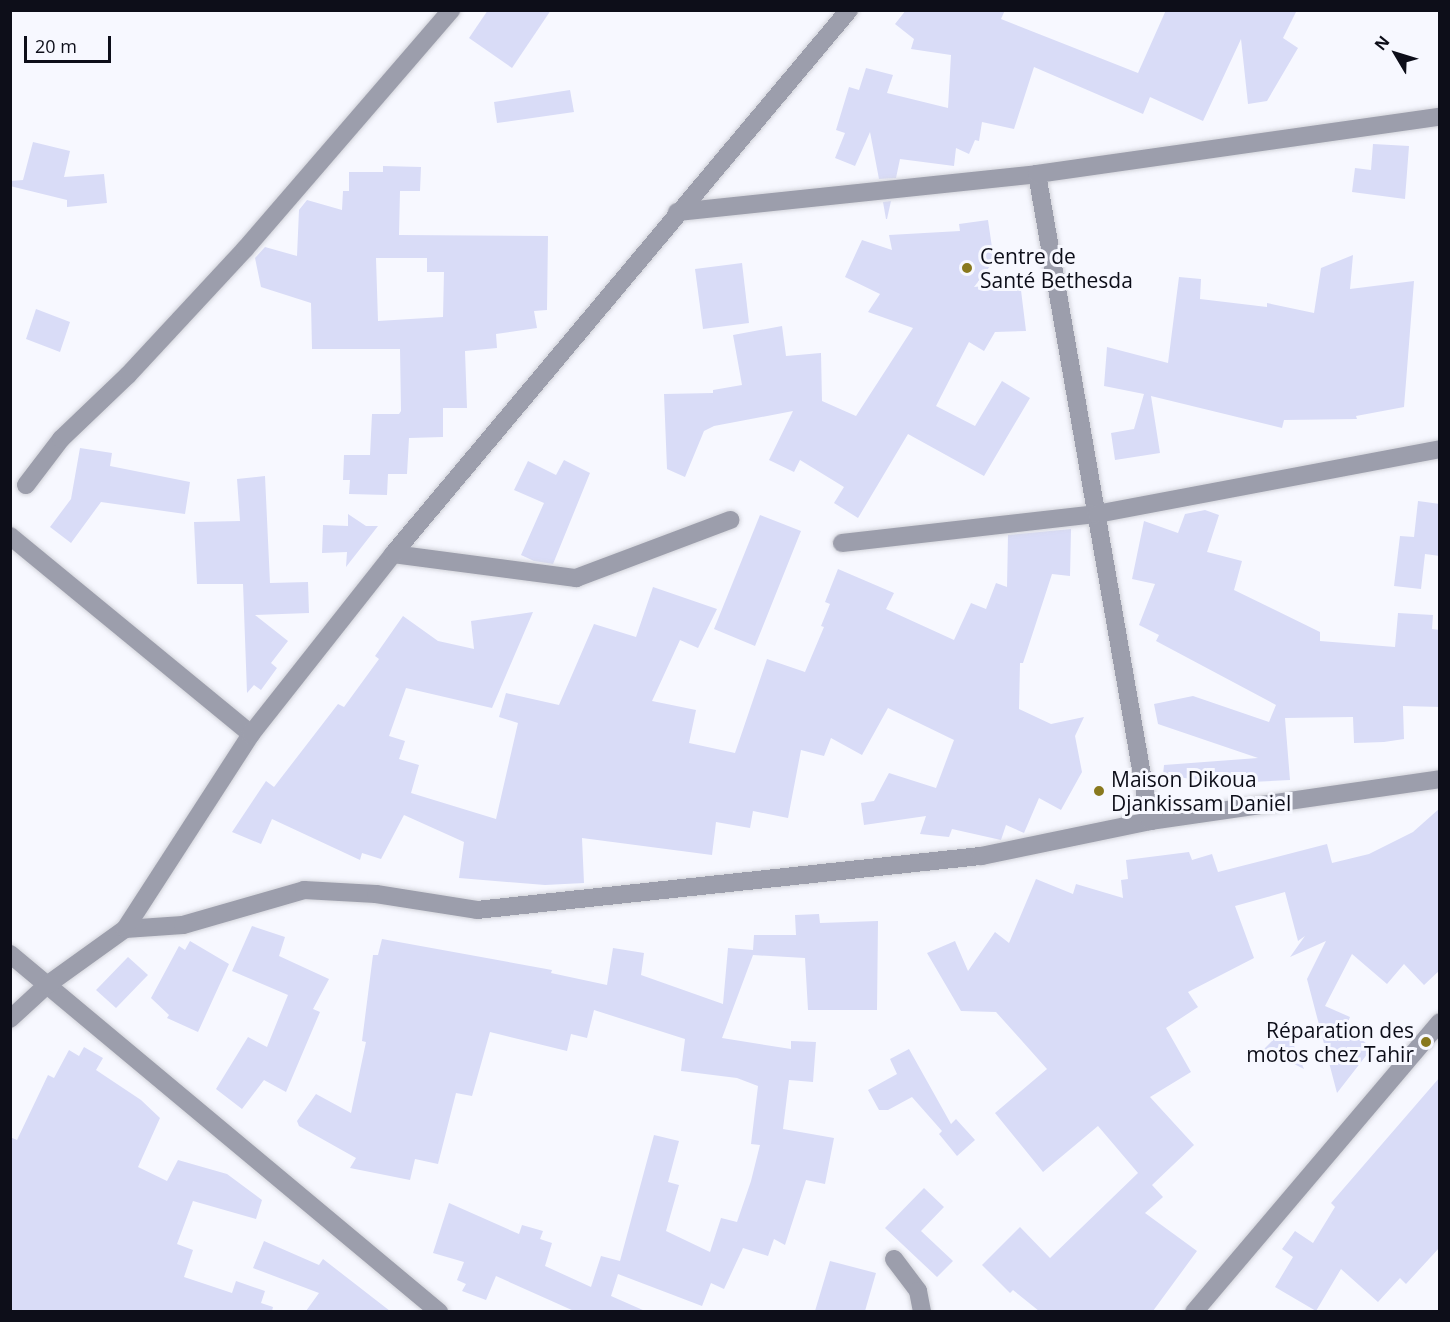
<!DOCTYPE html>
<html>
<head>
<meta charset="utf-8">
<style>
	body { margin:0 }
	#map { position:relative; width:1450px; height:1322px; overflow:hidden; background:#f7f8ff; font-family:"Open Sans",sans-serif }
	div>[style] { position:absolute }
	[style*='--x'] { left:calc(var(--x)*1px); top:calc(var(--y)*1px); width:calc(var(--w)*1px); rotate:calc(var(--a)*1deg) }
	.building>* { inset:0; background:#d9dcf7 }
	.roads { filter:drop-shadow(0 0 2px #d2d3da) drop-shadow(0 0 2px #d2d3da) }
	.minor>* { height:18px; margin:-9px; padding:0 9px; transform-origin:9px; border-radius:9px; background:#9c9eac }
	.dots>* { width:16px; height:16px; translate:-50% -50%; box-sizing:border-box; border:3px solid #f7f8ff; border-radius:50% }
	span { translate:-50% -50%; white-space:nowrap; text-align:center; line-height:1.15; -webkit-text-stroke:6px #f7f8ff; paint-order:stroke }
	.poi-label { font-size:21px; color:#0d0e19 }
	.left { translate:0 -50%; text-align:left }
	.right { translate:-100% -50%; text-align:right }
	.frame { position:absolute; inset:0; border:12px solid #0d0e19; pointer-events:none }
	.north { position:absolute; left:1366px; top:24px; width:60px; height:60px; -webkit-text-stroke:4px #f7f8ff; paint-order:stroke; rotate:308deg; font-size:16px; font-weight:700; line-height:24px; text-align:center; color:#0d0e19 }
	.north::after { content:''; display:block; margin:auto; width:21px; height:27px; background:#0d0e19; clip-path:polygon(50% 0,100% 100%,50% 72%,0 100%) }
	.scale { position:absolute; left:24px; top:36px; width:87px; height:27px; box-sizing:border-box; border:3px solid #0d0e19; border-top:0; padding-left:8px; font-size:18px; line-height:21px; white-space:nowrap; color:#0d0e19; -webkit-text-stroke:4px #f7f8ff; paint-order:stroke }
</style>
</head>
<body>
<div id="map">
	<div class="building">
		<div style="clip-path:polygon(488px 10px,551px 10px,512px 68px,469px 38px)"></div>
		<div style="clip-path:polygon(906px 10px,1005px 10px,1001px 19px,1138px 73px,1166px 10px,1297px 10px,1283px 38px,1298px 48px,1267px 101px,1248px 104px,1241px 39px,1203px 121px,1150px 97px,1143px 114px,1034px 67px,1014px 129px,982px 122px,979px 141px,975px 140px,969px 154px,956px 148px,954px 166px,900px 159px,896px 178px,879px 179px,870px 132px,855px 166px,835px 158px,845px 133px,836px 130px,849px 87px,859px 90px,866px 68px,893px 75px,887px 93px,948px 108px,951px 55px,911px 49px,914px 39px,895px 24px)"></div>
		<div style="clip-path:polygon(570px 90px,574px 112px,497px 123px,494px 102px)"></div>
		<div style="clip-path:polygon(33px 142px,70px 151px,64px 177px,104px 174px,107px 203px,67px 207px,67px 200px,10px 186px,10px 181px,23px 180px)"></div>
		<div style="clip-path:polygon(1373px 144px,1409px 146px,1405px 199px,1352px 192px,1355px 168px,1371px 170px)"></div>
		<div style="clip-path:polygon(evenodd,383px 166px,421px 167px,420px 191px,400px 191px,399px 235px,548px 236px,547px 310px,534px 311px,537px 328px,496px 334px,497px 348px,465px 351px,467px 408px,443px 408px,443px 437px,409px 438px,407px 474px,388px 474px,387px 495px,349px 494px,350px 480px,343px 480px,344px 455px,370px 455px,372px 414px,399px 414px,401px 411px,400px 349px,312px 349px,311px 303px,261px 287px,255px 258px,265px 247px,297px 256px,299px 210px,307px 200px,342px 210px,343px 191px,349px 191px,349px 172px,383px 172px,383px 166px,376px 258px,427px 258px,427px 272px,444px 272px,443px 317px,378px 321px,376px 258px)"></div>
		<div style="clip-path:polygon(891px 201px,887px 219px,886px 219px,883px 202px)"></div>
		<div style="clip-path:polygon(988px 220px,994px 261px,974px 287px,1020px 282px,1026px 331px,995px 332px,984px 351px,969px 342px,936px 406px,975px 426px,1002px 381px,1030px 398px,984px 476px,908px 434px,858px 518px,834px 503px,844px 487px,800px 460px,794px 472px,769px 460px,793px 411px,714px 426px,704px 431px,685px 477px,667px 469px,664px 394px,713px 393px,713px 390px,742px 385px,733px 335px,782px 326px,786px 356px,821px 353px,822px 401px,856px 416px,913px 328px,868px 312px,880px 294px,845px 277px,862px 240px,892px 250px,889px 235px,960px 231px,959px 224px)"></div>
		<div style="clip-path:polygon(1353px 255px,1350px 289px,1414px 281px,1404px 407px,1356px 416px,1357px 419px,1284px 420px,1282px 428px,1151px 396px,1160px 453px,1115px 460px,1111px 433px,1134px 429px,1144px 394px,1104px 386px,1107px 347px,1168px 363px,1179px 277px,1201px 279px,1200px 299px,1267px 307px,1267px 303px,1314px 313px,1321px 268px)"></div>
		<div style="clip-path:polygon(742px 263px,749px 323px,703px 329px,695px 269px)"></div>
		<div style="clip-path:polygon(36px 309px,70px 322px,60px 352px,26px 339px)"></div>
		<div style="clip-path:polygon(80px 448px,112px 453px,110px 466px,190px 482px,185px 514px,101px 502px,71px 543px,50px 527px,71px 499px)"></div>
		<div style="clip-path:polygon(564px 460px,590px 473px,553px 564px,534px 561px,521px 555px,544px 503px,514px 490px,528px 461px,556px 475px)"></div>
		<div style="clip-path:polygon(265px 476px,270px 583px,308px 582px,309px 613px,255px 615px,288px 641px,271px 663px,277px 668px,261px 690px,254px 685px,247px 693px,243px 584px,197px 584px,194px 522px,240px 521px,237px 479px)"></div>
		<div style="clip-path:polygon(1418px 501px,1440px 504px,1440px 556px,1425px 554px,1421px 589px,1394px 586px,1400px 536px,1414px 537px)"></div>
		<div style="clip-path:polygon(1205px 510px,1219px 515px,1207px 552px,1242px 561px,1234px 590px,1320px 632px,1320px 641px,1395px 647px,1398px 613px,1433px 615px,1432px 629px,1440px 630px,1440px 707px,1403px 706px,1404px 739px,1384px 742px,1354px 743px,1353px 717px,1285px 718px,1290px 780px,1251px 782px,1250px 787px,1163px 775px,1164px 765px,1258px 758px,1158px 724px,1154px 704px,1193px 696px,1269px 722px,1276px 705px,1156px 641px,1159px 635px,1139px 625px,1155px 584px,1132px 579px,1144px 521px,1178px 533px,1185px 514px)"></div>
		<div style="clip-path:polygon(348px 514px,366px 526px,378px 526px,346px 567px,347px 552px,322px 553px,323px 525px,348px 526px)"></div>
		<div style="clip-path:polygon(760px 515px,801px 531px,755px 646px,714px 629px)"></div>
		<div style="clip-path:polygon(1071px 529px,1070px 576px,1052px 574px,1023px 663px,1020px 663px,1019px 709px,1051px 724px,1084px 717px,1075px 736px,1082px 772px,1061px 810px,1039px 798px,1024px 833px,1006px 825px,1001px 840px,952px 829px,949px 837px,920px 834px,926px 816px,864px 825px,861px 803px,874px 801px,889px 773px,936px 788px,954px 740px,888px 708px,862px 755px,831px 738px,824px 756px,801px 750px,788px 818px,753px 811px,750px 828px,716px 822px,712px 855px,582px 838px,584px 883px,545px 885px,459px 878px,464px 842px,404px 815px,381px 859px,362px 853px,360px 860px,272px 819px,261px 844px,232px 832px,266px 781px,274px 787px,338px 704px,344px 707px,379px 659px,375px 656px,403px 616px,438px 641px,474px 649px,471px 621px,533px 612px,492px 708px,406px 688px,389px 736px,405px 741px,399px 759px,419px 765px,411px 793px,496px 819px,518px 723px,499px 717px,506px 693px,559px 705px,594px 624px,636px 637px,653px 587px,717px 609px,698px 648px,680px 640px,652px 701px,696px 710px,689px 743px,735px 753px,767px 659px,805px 672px,824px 627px,821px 626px,830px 604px,825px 602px,838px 569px,894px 593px,886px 609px,954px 640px,971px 603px,986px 609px,996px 583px,1007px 587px,1008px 535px)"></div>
		<div style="clip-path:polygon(1440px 808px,1440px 970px,1424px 985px,1404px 964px,1387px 984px,1352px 954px,1325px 1006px,1350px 1017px,1346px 1027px,1372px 1048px,1337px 1093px,1307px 979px,1326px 941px,1290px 957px,1305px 936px,1298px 941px,1285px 892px,1235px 906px,1254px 958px,1188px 992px,1198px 1007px,1166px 1028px,1191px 1072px,1150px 1097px,1194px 1145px,1152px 1185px,1163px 1197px,1145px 1213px,1197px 1251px,1153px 1311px,1039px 1311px,1013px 1290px,1010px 1293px,982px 1265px,1020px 1227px,1050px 1258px,1138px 1173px,1098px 1126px,1043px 1172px,995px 1113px,1047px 1069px,996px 1012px,961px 1011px,927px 953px,955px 941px,968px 971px,995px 932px,1009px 943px,1036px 879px,1073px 894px,1076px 884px,1123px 898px,1121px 880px,1128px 879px,1126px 860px,1189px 852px,1192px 860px,1212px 854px,1218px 872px,1327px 844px,1332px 863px,1369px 854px,1413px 832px)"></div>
		<div style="clip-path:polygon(819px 914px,820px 923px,878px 921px,877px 1010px,808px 1010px,805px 958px,753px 955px,722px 1038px,791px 1049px,791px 1041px,816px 1042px,813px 1082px,789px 1080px,783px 1129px,834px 1138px,825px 1184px,806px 1180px,785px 1245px,774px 1239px,768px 1256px,743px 1248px,724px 1289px,711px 1283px,702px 1306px,618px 1274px,611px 1296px,645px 1311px,574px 1311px,496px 1276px,486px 1300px,462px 1291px,466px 1284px,457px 1280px,464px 1262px,433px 1253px,449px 1203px,519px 1234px,522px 1225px,543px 1231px,540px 1239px,552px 1243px,545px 1266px,591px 1287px,601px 1256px,620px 1261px,654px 1135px,679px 1141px,668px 1182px,679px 1185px,666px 1231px,710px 1252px,721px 1218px,737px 1222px,751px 1181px,760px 1145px,751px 1144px,758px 1086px,737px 1078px,681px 1071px,685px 1039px,594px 1010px,587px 1038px,571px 1034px,567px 1051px,490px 1032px,472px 1096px,456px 1093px,438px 1164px,415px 1159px,410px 1180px,350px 1168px,356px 1158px,299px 1126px,297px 1121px,316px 1094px,351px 1113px,366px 1042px,362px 1041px,373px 955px,378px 955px,382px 939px,552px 970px,551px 973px,607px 985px,613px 948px,644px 953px,641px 975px,723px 1004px,728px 948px,753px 950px,754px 935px,796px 935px,795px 915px)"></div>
		<div style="clip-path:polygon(252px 926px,285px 937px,279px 956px,329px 979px,313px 1009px,320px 1012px,286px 1092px,264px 1080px,242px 1109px,216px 1089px,248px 1037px,267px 1047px,288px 995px,232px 971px)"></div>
		<div style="clip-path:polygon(190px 941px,229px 964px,198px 1032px,167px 1018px,169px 1015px,151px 998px,179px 946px,185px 950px)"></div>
		<div style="clip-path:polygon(128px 957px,148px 975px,116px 1008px,96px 990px)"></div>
		<div style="clip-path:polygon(1286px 1027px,1304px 1069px,1264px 1049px)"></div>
		<div style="clip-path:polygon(84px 1047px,103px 1058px,96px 1070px,141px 1100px,160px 1118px,138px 1167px,167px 1181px,178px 1160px,227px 1174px,262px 1200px,256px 1219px,193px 1201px,177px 1244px,193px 1250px,184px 1277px,232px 1293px,236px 1281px,265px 1291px,261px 1303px,273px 1307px,272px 1311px,10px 1311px,10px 1137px,17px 1140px,48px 1075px,54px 1078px,69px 1050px,79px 1056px)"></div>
		<div style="clip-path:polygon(909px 1049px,951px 1124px,956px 1119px,975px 1140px,957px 1156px,939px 1134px,942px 1131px,912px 1097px,888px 1110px,879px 1110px,868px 1090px,897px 1074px,890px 1059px)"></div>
		<div style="clip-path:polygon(1440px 1077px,1440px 1247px,1406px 1284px,1400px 1278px,1378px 1302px,1341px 1269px,1316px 1311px,1275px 1287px,1293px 1257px,1282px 1249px,1295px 1231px,1313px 1243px,1335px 1207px,1331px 1203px)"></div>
		<div style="clip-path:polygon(924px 1188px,944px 1207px,921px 1231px,953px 1261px,937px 1277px,885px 1228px)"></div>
		<div style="clip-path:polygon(264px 1241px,319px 1265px,323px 1259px,390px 1311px,306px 1311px,319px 1293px,253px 1268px)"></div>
		<div style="clip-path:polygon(830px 1261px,876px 1273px,865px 1311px,815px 1311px)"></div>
	</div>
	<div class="roads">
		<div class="minor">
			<div style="--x:1037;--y:174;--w:657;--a:80.09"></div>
			<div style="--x:677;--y:212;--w:362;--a:-6"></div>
			<div style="--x:1037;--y:174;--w:407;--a:-8.1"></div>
			<div style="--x:26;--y:485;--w:58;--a:-52.7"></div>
			<div style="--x:61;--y:439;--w:93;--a:-43.7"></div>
			<div style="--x:128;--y:375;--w:172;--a:-47.1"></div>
			<div style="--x:245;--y:249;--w:316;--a:-49.2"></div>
			<div style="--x:10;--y:536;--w:312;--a:39.4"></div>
			<div style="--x:842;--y:543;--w:257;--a:-6.5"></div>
			<div style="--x:1097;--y:514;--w:349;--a:-10.7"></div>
			<div style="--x:393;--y:554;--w:185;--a:7.5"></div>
			<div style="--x:576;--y:578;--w:165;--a:-20.6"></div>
			<div style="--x:125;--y:929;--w:58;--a:-3.9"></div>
			<div style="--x:183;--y:925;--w:126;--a:-16.1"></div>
			<div style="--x:304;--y:890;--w:72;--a:3.2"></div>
			<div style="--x:376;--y:894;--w:102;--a:9"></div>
			<div style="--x:477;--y:910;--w:507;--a:-6.12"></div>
			<div style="--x:981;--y:856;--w:173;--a:-11.7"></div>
			<div style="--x:1150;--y:821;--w:293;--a:-8.2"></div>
			<div style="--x:10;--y:954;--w:559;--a:39.84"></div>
			<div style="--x:10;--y:1019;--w:50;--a:-42.6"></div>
			<div style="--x:47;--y:985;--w:96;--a:-35.7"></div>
			<div style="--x:125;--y:929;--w:232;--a:-57.1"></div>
			<div style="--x:251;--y:734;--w:229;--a:-51.7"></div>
			<div style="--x:393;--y:554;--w:710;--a:-50.03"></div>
			<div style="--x:894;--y:1259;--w:40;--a:53"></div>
			<div style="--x:918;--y:1291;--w:21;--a:79"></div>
			<div style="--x:1194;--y:1312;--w:380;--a:-49.7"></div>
		</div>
	</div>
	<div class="dots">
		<div style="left:967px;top:268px;background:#89791e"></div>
		<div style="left:1099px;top:791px;background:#89791e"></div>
		<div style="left:1426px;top:1042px;background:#89791e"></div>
	</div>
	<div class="poi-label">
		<span class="left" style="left:980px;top:268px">Centre de<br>Santé Bethesda</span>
		<span class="left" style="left:1111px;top:791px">Maison Dikoua<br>Djankissam Daniel</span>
		<span class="right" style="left:1414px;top:1042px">Réparation des<br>motos chez Tahir</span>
	</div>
	<div class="frame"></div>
	<div class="north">N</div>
	<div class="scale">20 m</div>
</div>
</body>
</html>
